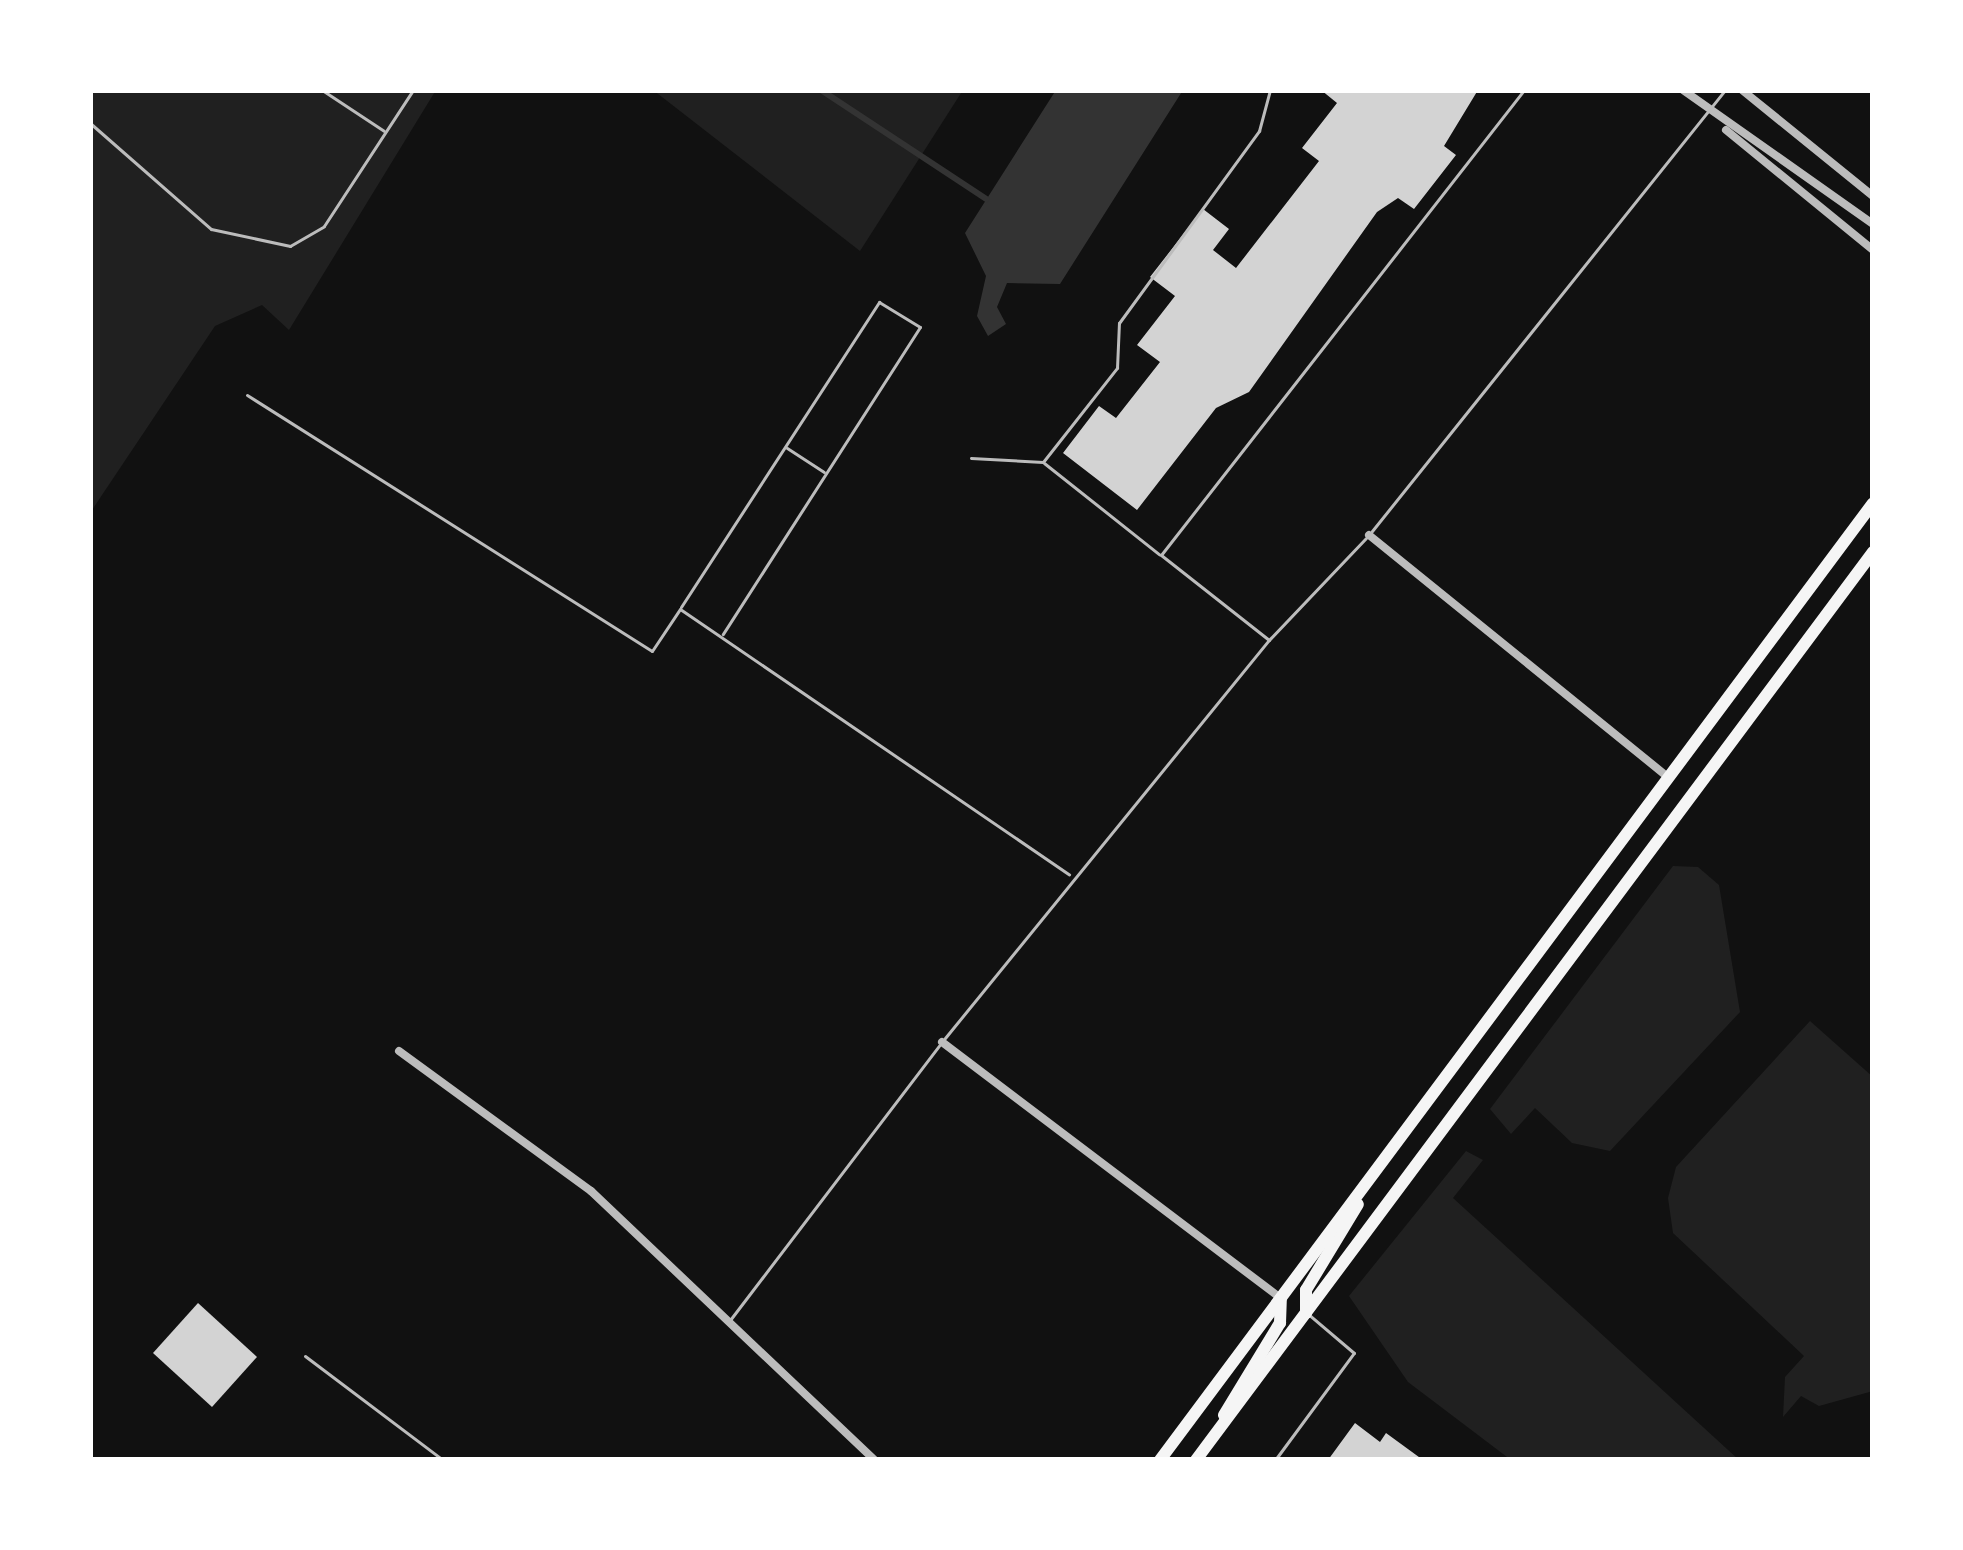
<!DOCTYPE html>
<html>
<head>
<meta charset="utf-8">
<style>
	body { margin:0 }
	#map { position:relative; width:1963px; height:1550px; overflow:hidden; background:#111; font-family:"Fira Sans Condensed",sans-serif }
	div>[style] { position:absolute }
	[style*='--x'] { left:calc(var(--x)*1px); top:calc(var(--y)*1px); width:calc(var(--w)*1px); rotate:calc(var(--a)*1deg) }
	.green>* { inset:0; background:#202020 }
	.water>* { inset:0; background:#333 }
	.stream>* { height:6px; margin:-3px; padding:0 3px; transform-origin:3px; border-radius:3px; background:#333 }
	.building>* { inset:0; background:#d3d3d3 }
	.service>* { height:3px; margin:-1.5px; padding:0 1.5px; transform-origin:1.5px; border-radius:1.5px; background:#bcbcbc }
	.minor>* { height:8px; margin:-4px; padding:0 4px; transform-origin:4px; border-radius:4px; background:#bcbcbc }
	.trunk>* { height:12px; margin:-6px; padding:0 6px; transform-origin:6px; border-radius:6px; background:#f5f5f5 }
	span { translate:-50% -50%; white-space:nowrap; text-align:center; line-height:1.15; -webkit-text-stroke:9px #fff; paint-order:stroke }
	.frame { position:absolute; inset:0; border:93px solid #fff; pointer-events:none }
</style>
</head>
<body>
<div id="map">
	<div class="green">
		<div style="clip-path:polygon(90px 90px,436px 90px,289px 330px,262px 305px,215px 326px,90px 513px)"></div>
		<div style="clip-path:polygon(653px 90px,963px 90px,860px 251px)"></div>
		<div style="clip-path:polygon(1673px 866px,1698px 867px,1719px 885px,1740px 1012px,1610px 1151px,1572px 1143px,1535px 1108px,1511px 1134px,1490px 1109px)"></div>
		<div style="clip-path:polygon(1810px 1021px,1873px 1077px,1873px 1391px,1819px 1406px,1801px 1396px,1783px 1417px,1785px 1377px,1804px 1356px,1673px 1233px,1668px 1198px,1676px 1167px)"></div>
		<div style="clip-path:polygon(1466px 1151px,1483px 1160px,1453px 1198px,1739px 1460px,1511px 1460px,1408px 1382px,1349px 1296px)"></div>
	</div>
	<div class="water">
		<div style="clip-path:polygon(1056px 90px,1183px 90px,1060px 284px,1007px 283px,997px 307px,1006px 324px,988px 336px,977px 316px,986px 276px,965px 233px)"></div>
	</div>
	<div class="stream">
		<div style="--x:821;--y:90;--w:198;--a:33.4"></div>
	</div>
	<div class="building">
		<div style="clip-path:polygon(1321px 90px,1478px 90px,1444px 146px,1456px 155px,1414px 209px,1398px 198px,1377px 212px,1249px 392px,1216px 408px,1137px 510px,1063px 453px,1099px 406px,1116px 418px,1160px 362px,1137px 345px,1175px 296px,1150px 277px,1203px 209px,1229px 229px,1213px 250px,1236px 268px,1319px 161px,1302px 148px,1337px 103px)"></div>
		<div style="clip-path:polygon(198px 1303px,257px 1357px,212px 1407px,153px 1353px)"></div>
		<div style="clip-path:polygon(1355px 1423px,1380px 1442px,1386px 1433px,1423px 1460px,1328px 1460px)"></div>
	</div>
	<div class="service">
		<div style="--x:322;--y:90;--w:74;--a:33.5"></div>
		<div style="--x:90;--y:123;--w:161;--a:41.2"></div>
		<div style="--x:211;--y:229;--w:81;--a:12.1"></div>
		<div style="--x:290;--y:246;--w:39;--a:-30"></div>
		<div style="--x:324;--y:226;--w:163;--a:-56.8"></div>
		<div style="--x:247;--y:395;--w:479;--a:32.3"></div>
		<div style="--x:652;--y:651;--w:50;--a:-56.3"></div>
		<div style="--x:680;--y:609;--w:471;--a:34.3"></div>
		<div style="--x:787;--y:448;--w:44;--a:33"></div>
		<div style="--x:971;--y:458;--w:72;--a:3.2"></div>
		<div style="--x:1043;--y:462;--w:120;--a:-51.8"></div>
		<div style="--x:1117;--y:368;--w:45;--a:-87.5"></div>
		<div style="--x:1119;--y:323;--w:238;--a:-53.9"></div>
		<div style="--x:1259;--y:131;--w:42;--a:-75"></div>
		<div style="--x:1044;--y:463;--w:147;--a:38.4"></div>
		<div style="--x:1372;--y:531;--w:565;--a:-51.32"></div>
		<div style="--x:1366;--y:538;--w:141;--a:133.6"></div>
		<div style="--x:1269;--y:640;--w:137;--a:-141.8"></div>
		<div style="--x:1161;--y:555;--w:590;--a:-52.02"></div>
		<div style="--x:681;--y:607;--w:364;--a:-57"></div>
		<div style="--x:879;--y:302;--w:48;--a:31.4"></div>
		<div style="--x:920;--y:327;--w:365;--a:122.7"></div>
		<div style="--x:945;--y:1038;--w:512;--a:-50.87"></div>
		<div style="--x:730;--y:1320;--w:345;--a:-52.7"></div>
		<div style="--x:305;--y:1356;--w:173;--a:37"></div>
		<div style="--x:1275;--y:1460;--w:133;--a:-53.6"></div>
		<div style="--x:1354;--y:1353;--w:60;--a:-139.7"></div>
	</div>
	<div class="minor">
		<div style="--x:1683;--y:90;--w:232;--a:35.2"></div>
		<div style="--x:1742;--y:90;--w:169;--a:39"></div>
		<div style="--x:1726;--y:130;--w:190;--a:39.2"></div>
		<div style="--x:1369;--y:535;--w:383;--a:39"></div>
		<div style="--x:942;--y:1042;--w:425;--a:37.1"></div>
		<div style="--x:399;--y:1051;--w:238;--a:36.1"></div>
		<div style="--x:591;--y:1191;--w:390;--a:43.5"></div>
	</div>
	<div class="trunk">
		<div style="--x:1306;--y:1313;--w:23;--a:-90"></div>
		<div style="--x:1306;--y:1290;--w:100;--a:-58.8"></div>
		<div style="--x:1224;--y:1415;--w:108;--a:-58.7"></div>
		<div style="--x:1280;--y:1323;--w:25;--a:-88"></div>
		<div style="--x:1160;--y:1460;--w:1193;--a:-53.31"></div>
		<div style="--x:1196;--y:1460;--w:1133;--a:-53.29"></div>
	</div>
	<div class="frame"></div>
</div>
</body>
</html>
